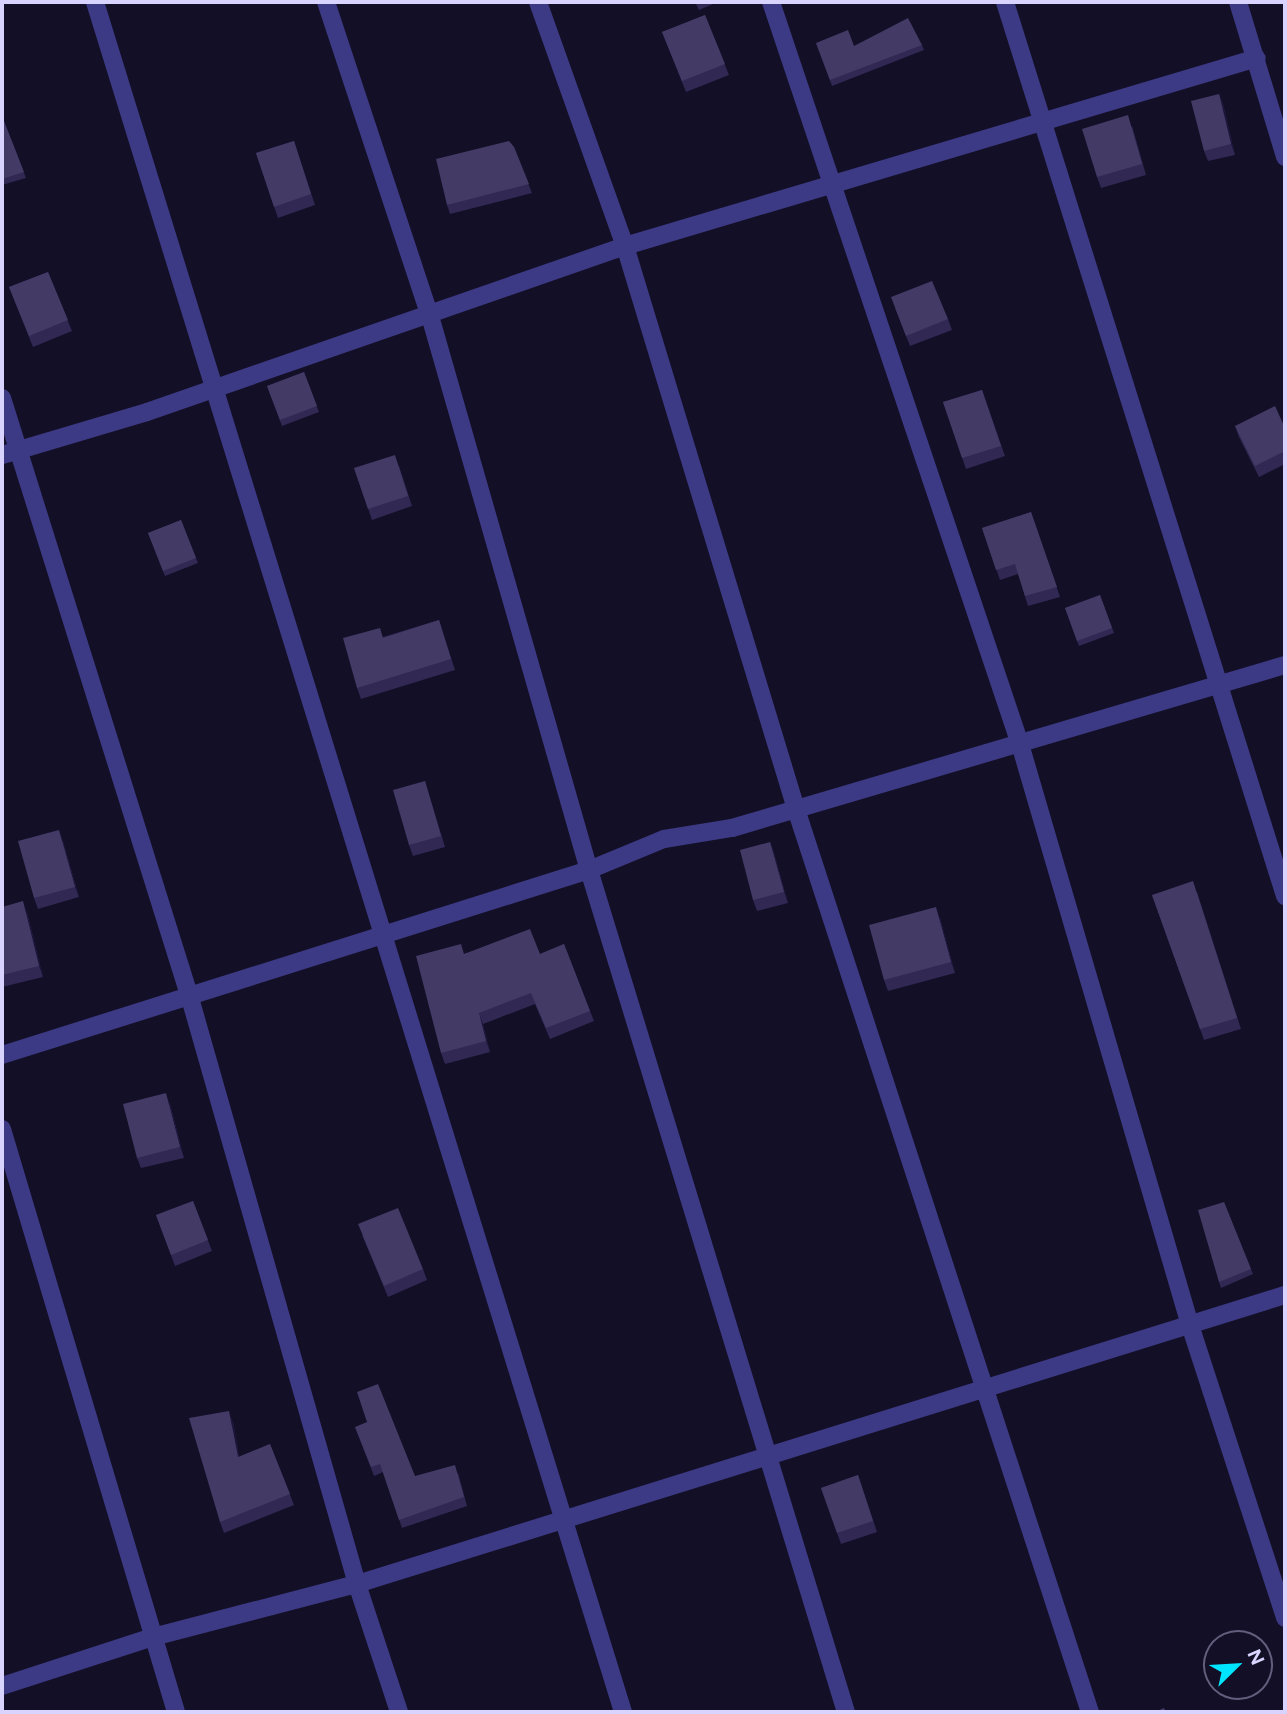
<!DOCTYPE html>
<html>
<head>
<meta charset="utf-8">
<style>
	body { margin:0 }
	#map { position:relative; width:1287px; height:1714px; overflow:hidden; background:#130f26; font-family:Figtree,sans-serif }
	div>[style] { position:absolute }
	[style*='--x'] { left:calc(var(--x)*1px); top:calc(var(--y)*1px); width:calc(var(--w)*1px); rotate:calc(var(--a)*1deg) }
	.minor>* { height:18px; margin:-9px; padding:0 9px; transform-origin:9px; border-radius:9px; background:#3d3a85 }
	.wall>* { inset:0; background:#312854 }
	.shaded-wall>* { inset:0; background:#1d163a }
	.building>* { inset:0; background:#433a66 }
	span { translate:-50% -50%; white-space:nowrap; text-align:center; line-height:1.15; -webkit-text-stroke:7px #130f26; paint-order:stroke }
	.frame { position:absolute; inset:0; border:4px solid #d9d4ff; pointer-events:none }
	.north { position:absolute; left:1203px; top:1630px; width:70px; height:70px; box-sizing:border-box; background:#130f26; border:2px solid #625e7d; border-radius:50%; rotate:66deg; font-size:19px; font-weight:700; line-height:28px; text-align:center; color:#d9d4ff }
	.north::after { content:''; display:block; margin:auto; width:24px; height:32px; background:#00e5ff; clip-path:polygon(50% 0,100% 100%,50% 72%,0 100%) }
</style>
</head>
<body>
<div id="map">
	<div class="minor">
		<div style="--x:95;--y:2;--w:1790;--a:72.84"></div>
		<div style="--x:326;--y:2;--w:331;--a:71.7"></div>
		<div style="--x:430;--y:316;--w:576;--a:73.99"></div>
		<div style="--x:589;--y:870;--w:880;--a:73.03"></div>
		<div style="--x:538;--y:2;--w:259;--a:70.4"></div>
		<div style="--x:625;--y:246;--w:588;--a:73.1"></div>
		<div style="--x:796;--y:809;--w:950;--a:71.97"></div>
		<div style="--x:771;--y:2;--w:783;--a:71.45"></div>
		<div style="--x:1020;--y:744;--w:605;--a:73.69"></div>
		<div style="--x:1190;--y:1325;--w:308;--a:72"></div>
		<div style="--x:1005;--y:2;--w:937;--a:72.61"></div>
		<div style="--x:1238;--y:2;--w:162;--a:73.1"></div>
		<div style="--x:2;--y:398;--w:629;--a:72.6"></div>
		<div style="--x:190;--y:998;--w:609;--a:74.09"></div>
		<div style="--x:357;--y:1584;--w:135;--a:71.8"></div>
		<div style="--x:2;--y:455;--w:151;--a:-16.5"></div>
		<div style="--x:147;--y:412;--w:506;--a:-19.15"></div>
		<div style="--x:625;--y:246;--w:659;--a:-16.57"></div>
		<div style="--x:2;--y:1055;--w:615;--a:-17.49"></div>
		<div style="--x:589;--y:870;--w:81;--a:-22.5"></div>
		<div style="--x:664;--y:839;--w:69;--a:-9.2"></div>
		<div style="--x:732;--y:828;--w:577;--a:-16.42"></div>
		<div style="--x:2;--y:1129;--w:608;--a:73.38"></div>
		<div style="--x:2;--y:1686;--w:159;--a:-18"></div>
		<div style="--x:153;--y:1637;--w:211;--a:-14.6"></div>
		<div style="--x:357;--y:1584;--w:972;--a:-17.3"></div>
	</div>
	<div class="wall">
		<div style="clip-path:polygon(695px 2px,718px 2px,699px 10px)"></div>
		<div style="clip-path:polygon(705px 15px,729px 75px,686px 92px,662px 32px)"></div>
		<div style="clip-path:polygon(816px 43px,854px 46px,922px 45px,924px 50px,832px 86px)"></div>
		<div style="clip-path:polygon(1219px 94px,1223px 104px,1235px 155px,1208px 161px,1204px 151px)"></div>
		<div style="clip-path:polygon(2px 116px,26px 178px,2px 185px)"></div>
		<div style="clip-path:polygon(1132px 126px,1146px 175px,1101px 188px,1097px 177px)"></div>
		<div style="clip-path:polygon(294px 141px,315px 205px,278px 218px,256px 153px)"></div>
		<div style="clip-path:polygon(514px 147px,532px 193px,450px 214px,447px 205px)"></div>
		<div style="clip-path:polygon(48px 272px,72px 331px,33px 347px,9px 287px)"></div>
		<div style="clip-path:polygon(895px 308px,948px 319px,952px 330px,910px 346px)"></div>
		<div style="clip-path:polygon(304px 372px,319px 412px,282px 426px,267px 386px)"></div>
		<div style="clip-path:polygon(982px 390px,1005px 456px,966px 469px,943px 402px)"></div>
		<div style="clip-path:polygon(1235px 426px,1285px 428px,1285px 464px,1259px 477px,1239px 437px)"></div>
		<div style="clip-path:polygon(399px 466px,412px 506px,372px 520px,354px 468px)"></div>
		<div style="clip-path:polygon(1031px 512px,1060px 597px,1028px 606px,1018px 574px,1000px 580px,982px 528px)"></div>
		<div style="clip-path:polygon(181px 520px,198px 563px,165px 576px,148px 533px)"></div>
		<div style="clip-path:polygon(1100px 595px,1114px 633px,1079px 646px,1065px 608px)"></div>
		<div style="clip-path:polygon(439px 620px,455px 670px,361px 699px,357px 688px,383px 637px)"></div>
		<div style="clip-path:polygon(425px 781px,445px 847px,413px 856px,409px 845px)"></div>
		<div style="clip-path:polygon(63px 841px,79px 897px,38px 909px,34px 898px)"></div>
		<div style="clip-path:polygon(770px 842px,774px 853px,788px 903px,757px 911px,753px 900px)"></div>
		<div style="clip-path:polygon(1197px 892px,1241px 1029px,1204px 1040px,1152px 895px)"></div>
		<div style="clip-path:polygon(2px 907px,27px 912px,43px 977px,2px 987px)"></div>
		<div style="clip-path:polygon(940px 918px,955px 973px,888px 991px,884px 980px)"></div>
		<div style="clip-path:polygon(564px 944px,594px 1021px,550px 1039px,535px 1004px,483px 1024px,490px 1052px,445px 1064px,441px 1053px,465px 953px,540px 954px)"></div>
		<div style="clip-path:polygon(170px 1104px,184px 1158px,141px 1168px,137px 1158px)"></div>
		<div style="clip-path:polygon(193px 1201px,212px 1251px,175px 1266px,156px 1215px)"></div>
		<div style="clip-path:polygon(1224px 1202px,1253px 1274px,1221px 1288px,1219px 1282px)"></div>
		<div style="clip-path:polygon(362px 1235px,423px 1269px,427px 1280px,388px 1297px)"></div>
		<div style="clip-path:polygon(233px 1422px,239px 1457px,270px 1444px,294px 1505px,224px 1533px,220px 1522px)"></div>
		<div style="clip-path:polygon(355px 1427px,415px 1476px,458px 1473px,467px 1506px,402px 1528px,383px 1472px,374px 1476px)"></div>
		<div style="clip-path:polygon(858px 1475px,877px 1532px,841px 1544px,821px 1488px)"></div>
	</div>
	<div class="shaded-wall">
		<div style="clip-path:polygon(1219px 94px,1223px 104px,1235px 155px,1231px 144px)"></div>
		<div style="clip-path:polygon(59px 830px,63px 841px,79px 897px,75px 887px)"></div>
		<div style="clip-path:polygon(770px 842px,774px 853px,788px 903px,784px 892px)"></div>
		<div style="clip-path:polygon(23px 901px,27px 912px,43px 977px,39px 966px)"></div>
		<div style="clip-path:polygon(936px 907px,940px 918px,955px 973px,951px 962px)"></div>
		<div style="clip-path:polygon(479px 1013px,483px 1024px,490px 1052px,486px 1041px)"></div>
		<div style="clip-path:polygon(166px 1093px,170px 1104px,184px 1158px,180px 1147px)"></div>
		<div style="clip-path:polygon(229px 1411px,233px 1422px,242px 1468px,238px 1457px)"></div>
	</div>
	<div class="building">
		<div style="clip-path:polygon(705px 15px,725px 64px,682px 81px,662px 32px)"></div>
		<div style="clip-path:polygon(908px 18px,922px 45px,830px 80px,816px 43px,848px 30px,854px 46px)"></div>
		<div style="clip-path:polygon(1219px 94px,1231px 144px,1204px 151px,1191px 101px)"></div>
		<div style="clip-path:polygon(1128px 115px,1142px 164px,1097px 177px,1082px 129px)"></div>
		<div style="clip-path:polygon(2px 116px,24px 172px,2px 179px)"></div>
		<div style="clip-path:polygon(294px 141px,311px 194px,274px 207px,256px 153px)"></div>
		<div style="clip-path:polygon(509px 141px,514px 147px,529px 184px,447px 205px,436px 159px)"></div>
		<div style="clip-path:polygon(48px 272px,68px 320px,29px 336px,9px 287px)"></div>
		<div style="clip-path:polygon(932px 281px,948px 319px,906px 336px,891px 297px)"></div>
		<div style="clip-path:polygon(304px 372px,317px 406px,280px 420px,267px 386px)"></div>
		<div style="clip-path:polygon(982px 390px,1001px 446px,962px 458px,943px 402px)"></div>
		<div style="clip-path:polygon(1275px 406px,1285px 428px,1285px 451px,1255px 466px,1235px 426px)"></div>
		<div style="clip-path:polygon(395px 455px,408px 496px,368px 509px,354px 468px)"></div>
		<div style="clip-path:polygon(1031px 512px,1057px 587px,1025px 596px,1015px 564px,996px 570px,982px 528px)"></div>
		<div style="clip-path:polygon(181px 520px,196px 558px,163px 571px,148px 533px)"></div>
		<div style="clip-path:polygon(1100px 595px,1112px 628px,1077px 641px,1065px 608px)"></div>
		<div style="clip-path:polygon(439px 620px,451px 659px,357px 688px,343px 638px,380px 628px,383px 638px)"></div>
		<div style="clip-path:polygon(425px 781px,441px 836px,409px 845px,393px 790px)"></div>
		<div style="clip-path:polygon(59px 830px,75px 887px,34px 898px,18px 841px)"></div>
		<div style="clip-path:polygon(770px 842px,784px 892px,753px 900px,740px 850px)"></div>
		<div style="clip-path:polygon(1193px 881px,1237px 1018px,1200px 1029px,1152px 895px)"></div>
		<div style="clip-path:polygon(23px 901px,39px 966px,2px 975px,2px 907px)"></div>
		<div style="clip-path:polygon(936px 907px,951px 962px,884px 980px,869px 925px)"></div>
		<div style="clip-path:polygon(530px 929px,540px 954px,564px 944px,590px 1011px,546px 1028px,531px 993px,479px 1013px,486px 1041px,441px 1053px,416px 956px,461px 944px,464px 954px)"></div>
		<div style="clip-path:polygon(166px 1093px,180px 1147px,137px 1158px,123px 1104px)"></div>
		<div style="clip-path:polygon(193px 1201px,208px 1240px,171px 1255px,156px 1215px)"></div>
		<div style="clip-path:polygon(1224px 1202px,1251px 1269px,1219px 1282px,1198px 1210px)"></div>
		<div style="clip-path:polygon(398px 1208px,423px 1269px,384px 1286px,358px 1224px)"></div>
		<div style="clip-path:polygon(378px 1384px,415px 1476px,455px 1465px,464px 1497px,399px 1520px,380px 1464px,371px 1467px,355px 1427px,367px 1422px,357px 1392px)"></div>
		<div style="clip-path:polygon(229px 1411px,238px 1457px,270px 1444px,290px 1494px,220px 1522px,189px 1418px)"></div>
		<div style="clip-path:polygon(858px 1475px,873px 1521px,837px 1533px,821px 1488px)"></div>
		<div style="clip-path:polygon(1164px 1708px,1166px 1712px,1155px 1712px)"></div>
	</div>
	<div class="frame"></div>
	<div class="north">N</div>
</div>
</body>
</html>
